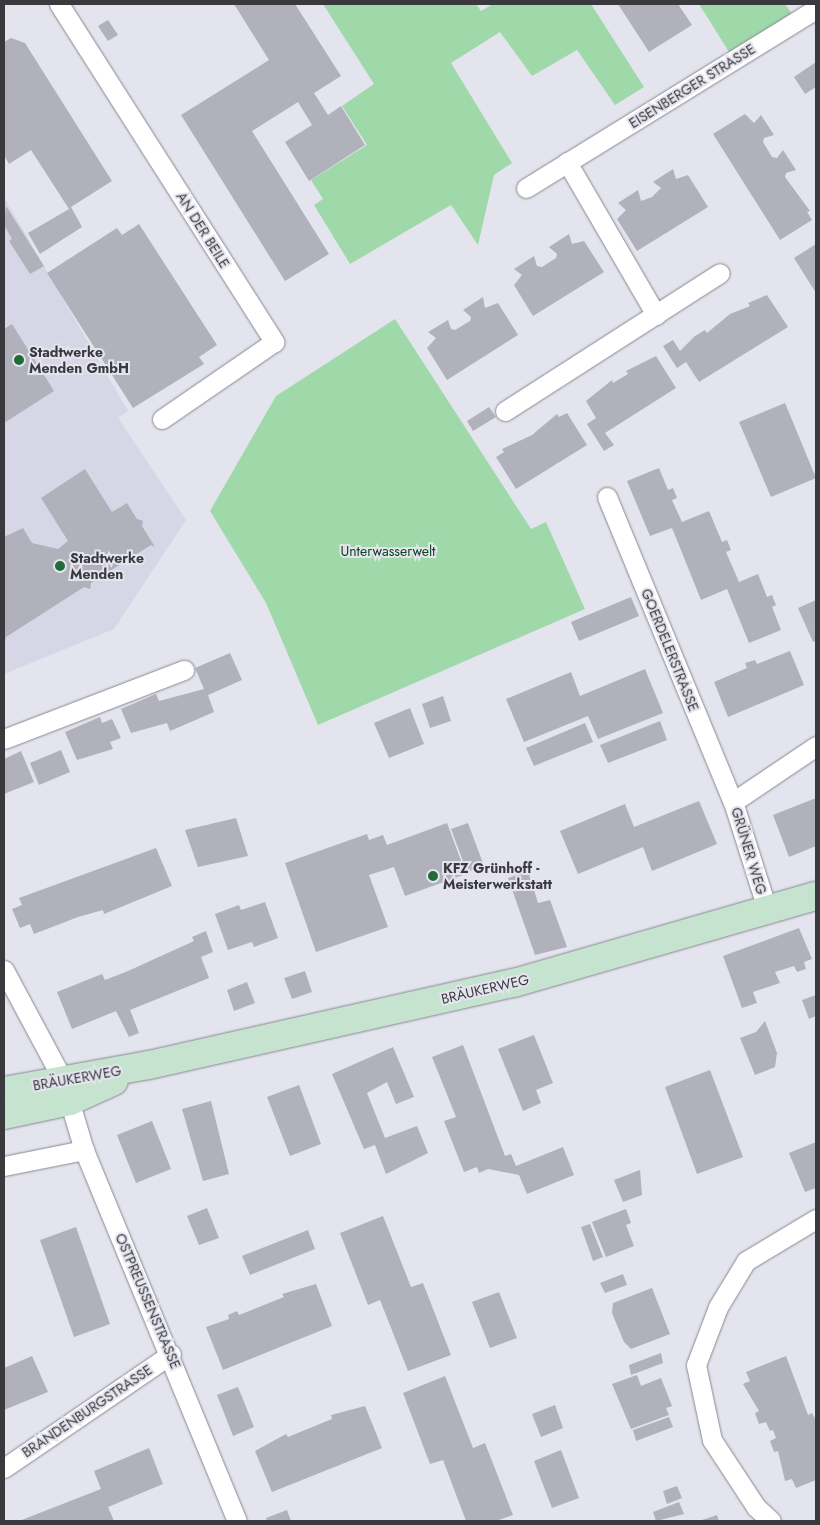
<!DOCTYPE html>
<html>
<head>
<meta charset="utf-8">
<style>
	body { margin:0 }
	#map { position:relative; width:820px; height:1525px; overflow:hidden; background:#e4e4ef; font-family:Jost,sans-serif }
	div>[style] { position:absolute }
	[style*='--x'] { left:calc(var(--x)*1px); top:calc(var(--y)*1px); width:calc(var(--w)*1px); rotate:calc(var(--a)*1deg) }
	.built>* { inset:0; background:#d6d6e7 }
	.green>* { inset:0; background:#9fd9aa }
	.building>* { inset:0; background:#b1b1bb }
	.roads { filter:drop-shadow(0 0 1px #888892) drop-shadow(0 0 1px #888892) }
	.minor>* { height:19px; margin:-9.5px; padding:0 9.5px; transform-origin:9.5px; border-radius:9.5px; background:#fff }
	.secondary>* { height:28px; margin:-14px; padding:0 14px; transform-origin:14px; border-radius:14px; background:#c5e3ce }
	.dots>* { width:14px; height:14px; translate:-50% -50%; box-sizing:border-box; border:2px solid #e4e4ef; border-radius:50% }
	span { translate:-50% -50%; white-space:nowrap; text-align:center; line-height:1.15; -webkit-text-stroke:4px #e4e4ef; paint-order:stroke }
	.street-label { font-size:14px; color:#3a3a3e }
	.poi-label { font-size:14px; color:#3a3a3e; font-weight:700 }
	.left { translate:0 -50%; text-align:left }
	.park-label { font-size:14px; color:#0b441f }
	.frame { position:absolute; inset:0; border:5px solid #3a3a3e; pointer-events:none }
</style>
</head>
<body>
<div id="map">
	<div class="built">
		<div style="clip-path:polygon(4px 197px,128px 411px,118px 418px,186px 520px,114px 629px,4px 674px)"></div>
	</div>
	<div class="green">
		<div style="clip-path:polygon(323px 4px,476px 4px,481px 11px,493px 4px,591px 4px,644px 87px,615px 105px,577px 50px,532px 76px,500px 32px,451px 63px,512px 163px,494px 175px,478px 245px,451px 205px,350px 264px,314px 205px,323px 199px,311px 180px,367px 145px,342px 106px,374px 84px)"></div>
		<div style="clip-path:polygon(699px 4px,785px 4px,797px 21px,734px 60px)"></div>
		<div style="clip-path:polygon(395px 319px,531px 529px,546px 522px,585px 609px,318px 725px,266px 603px,210px 511px,276px 396px)"></div>
	</div>
	<div class="building">
		<div style="clip-path:polygon(234px 4px,295px 4px,341px 76px,314px 93px,328px 115px,341px 106px,365px 145px,309px 181px,285px 142px,312px 125px,298px 102px,252px 131px,329px 254px,285px 281px,181px 115px,269px 60px)"></div>
		<div style="clip-path:polygon(618px 4px,678px 4px,692px 25px,649px 52px)"></div>
		<div style="clip-path:polygon(108px 20px,118px 35px,108px 41px,98px 26px)"></div>
		<div style="clip-path:polygon(11px 38px,25px 43px,112px 181px,71px 207px,82px 227px,40px 254px,28px 233px,69px 209px,31px 150px,9px 164px,4px 155px,4px 42px)"></div>
		<div style="clip-path:polygon(816px 62px,816px 87px,805px 94px,794px 77px)"></div>
		<div style="clip-path:polygon(745px 114px,754px 123px,761px 115px,774px 135px,764px 138px,763px 142px,772px 157px,777px 158px,783px 150px,796px 170px,786px 173px,785px 177px,810px 211px,807px 212px,812px 220px,780px 240px,713px 134px)"></div>
		<div style="clip-path:polygon(673px 169px,676px 179px,688px 175px,708px 207px,637px 251px,617px 219px,626px 210px,618px 203px,638px 190px,641px 201px,652px 197px,661px 188px,653px 182px)"></div>
		<div style="clip-path:polygon(6px 206px,44px 266px,30px 274px,9px 241px,12px 239px,4px 225px)"></div>
		<div style="clip-path:polygon(139px 224px,217px 345px,199px 357px,204px 364px,133px 408px,47px 273px,117px 228px,122px 235px)"></div>
		<div style="clip-path:polygon(569px 234px,572px 244px,584px 241px,604px 272px,533px 316px,514px 285px,522px 275px,514px 269px,534px 256px,537px 266px,542px 267px,556px 258px,557px 254px,549px 247px)"></div>
		<div style="clip-path:polygon(816px 244px,816px 293px,794px 258px)"></div>
		<div style="clip-path:polygon(767px 295px,788px 327px,699px 382px,686px 362px,677px 368px,663px 346px,673px 340px,680px 351px,695px 336px,705px 330px,707px 333px,730px 314px,750px 306px,748px 303px)"></div>
		<div style="clip-path:polygon(483px 297px,485px 308px,498px 303px,518px 335px,447px 380px,427px 348px,436px 338px,428px 332px,448px 320px,451px 329px,455px 330px,470px 321px,471px 317px,463px 310px)"></div>
		<div style="clip-path:polygon(12px 324px,54px 391px,4px 423px,4px 329px)"></div>
		<div style="clip-path:polygon(656px 356px,676px 388px,605px 433px,614px 445px,604px 451px,587px 424px,596px 418px,586px 401px,612px 380px,613px 383px,628px 374px,626px 371px)"></div>
		<div style="clip-path:polygon(785px 403px,816px 478px,771px 497px,739px 422px)"></div>
		<div style="clip-path:polygon(489px 407px,496px 417px,473px 431px,467px 421px)"></div>
		<div style="clip-path:polygon(567px 413px,587px 445px,516px 489px,496px 457px,504px 452px,502px 449px,532px 435px,557px 414px,559px 417px)"></div>
		<div style="clip-path:polygon(659px 468px,668px 490px,673px 488px,677px 498px,672px 500px,682px 522px,709px 511px,722px 542px,727px 540px,731px 550px,726px 552px,739px 582px,758px 574px,767px 597px,772px 595px,776px 605px,772px 607px,781px 630px,749px 643px,727px 589px,701px 600px,672px 528px,650px 536px,627px 481px)"></div>
		<div style="clip-path:polygon(85px 469px,112px 512px,127px 503px,137px 519px,143px 521px,142px 526px,155px 547px,151px 545px,91px 583px,90px 589px,84px 587px,6px 637px,4px 645px,4px 537px,23px 528px,32px 543px,58px 549px,68px 541px,41px 498px)"></div>
		<div style="clip-path:polygon(631px 597px,639px 616px,579px 641px,571px 622px)"></div>
		<div style="clip-path:polygon(816px 600px,816px 641px,813px 642px,798px 608px)"></div>
		<div style="clip-path:polygon(790px 651px,804px 685px,728px 717px,714px 682px,747px 668px,745px 663px,755px 660px,757px 664px)"></div>
		<div style="clip-path:polygon(230px 653px,242px 680px,208px 695px,214px 712px,170px 731px,167px 723px,131px 733px,121px 709px,156px 694px,159px 701px,204px 689px,195px 668px)"></div>
		<div style="clip-path:polygon(645px 669px,663px 713px,598px 739px,588px 716px,524px 742px,506px 699px,571px 672px,580px 696px)"></div>
		<div style="clip-path:polygon(443px 696px,451px 721px,430px 728px,422px 704px)"></div>
		<div style="clip-path:polygon(410px 708px,424px 744px,389px 758px,374px 723px)"></div>
		<div style="clip-path:polygon(100px 717px,102px 723px,112px 719px,121px 738px,110px 742px,113px 749px,77px 760px,65px 732px)"></div>
		<div style="clip-path:polygon(660px 721px,667px 740px,608px 763px,600px 745px)"></div>
		<div style="clip-path:polygon(585px 723px,593px 742px,534px 766px,526px 748px)"></div>
		<div style="clip-path:polygon(61px 750px,70px 772px,39px 785px,30px 763px)"></div>
		<div style="clip-path:polygon(21px 751px,34px 782px,4px 794px,4px 759px)"></div>
		<div style="clip-path:polygon(816px 798px,816px 846px,789px 857px,773px 815px)"></div>
		<div style="clip-path:polygon(699px 801px,717px 844px,652px 871px,643px 847px,578px 874px,560px 831px,625px 804px,634px 827px)"></div>
		<div style="clip-path:polygon(236px 818px,248px 856px,198px 867px,185px 830px)"></div>
		<div style="clip-path:polygon(447px 823px,466px 874px,405px 896px,394px 867px,369px 875px,388px 927px,316px 952px,285px 863px,367px 834px,369px 840px,383px 835px,387px 845px)"></div>
		<div style="clip-path:polygon(468px 823px,484px 866px,467px 872px,451px 829px)"></div>
		<div style="clip-path:polygon(156px 848px,172px 886px,104px 914px,103px 910px,78px 917px,34px 934px,30px 924px,20px 928px,12px 909px,22px 905px,19px 898px)"></div>
		<div style="clip-path:polygon(528px 871px,538px 903px,550px 900px,567px 947px,535px 955px,508px 878px)"></div>
		<div style="clip-path:polygon(265px 902px,278px 938px,254px 947px,252px 942px,228px 950px,215px 914px,239px 905px,241px 910px)"></div>
		<div style="clip-path:polygon(799px 928px,812px 959px,804px 962px,806px 969px,797px 972px,794px 966px,775px 972px,780px 983px,753px 992px,757px 1003px,742px 1008px,723px 956px)"></div>
		<div style="clip-path:polygon(206px 931px,213px 952px,201px 957px,209px 978px,130px 1010px,139px 1033px,129px 1037px,116px 1011px,72px 1029px,57px 992px,102px 974px,105px 980px,128px 971px,194px 941px,192px 937px)"></div>
		<div style="clip-path:polygon(305px 971px,312px 992px,292px 999px,284px 978px)"></div>
		<div style="clip-path:polygon(247px 982px,255px 1003px,234px 1011px,227px 990px)"></div>
		<div style="clip-path:polygon(816px 995px,816px 1016px,809px 1019px,802px 1000px)"></div>
		<div style="clip-path:polygon(765px 1021px,777px 1053px,775px 1067px,755px 1075px,740px 1038px,756px 1032px)"></div>
		<div style="clip-path:polygon(534px 1035px,553px 1083px,536px 1090px,541px 1103px,523px 1111px,498px 1049px)"></div>
		<div style="clip-path:polygon(463px 1045px,505px 1156px,511px 1154px,516px 1166px,563px 1147px,574px 1175px,527px 1194px,519px 1175px,488px 1169px,479px 1173px,477px 1167px,464px 1172px,444px 1121px,456px 1117px,432px 1057px)"></div>
		<div style="clip-path:polygon(393px 1047px,414px 1097px,396px 1104px,387px 1082px,367px 1093px,385px 1138px,417px 1126px,428px 1153px,386px 1174px,375px 1145px,364px 1149px,332px 1074px)"></div>
		<div style="clip-path:polygon(710px 1070px,743px 1157px,697px 1174px,665px 1087px)"></div>
		<div style="clip-path:polygon(299px 1085px,321px 1144px,290px 1156px,267px 1097px)"></div>
		<div style="clip-path:polygon(211px 1101px,229px 1174px,203px 1181px,182px 1109px)"></div>
		<div style="clip-path:polygon(152px 1121px,171px 1169px,136px 1183px,117px 1135px)"></div>
		<div style="clip-path:polygon(816px 1142px,816px 1188px,805px 1192px,789px 1153px)"></div>
		<div style="clip-path:polygon(640px 1170px,642px 1195px,623px 1202px,614px 1180px)"></div>
		<div style="clip-path:polygon(207px 1208px,219px 1238px,199px 1245px,187px 1216px)"></div>
		<div style="clip-path:polygon(626px 1209px,631px 1223px,626px 1225px,634px 1246px,606px 1257px,592px 1222px)"></div>
		<div style="clip-path:polygon(383px 1216px,411px 1287px,423px 1283px,451px 1355px,408px 1371px,380px 1300px,368px 1305px,340px 1233px)"></div>
		<div style="clip-path:polygon(590px 1224px,603px 1257px,593px 1261px,581px 1227px)"></div>
		<div style="clip-path:polygon(76px 1227px,110px 1324px,74px 1337px,40px 1240px)"></div>
		<div style="clip-path:polygon(308px 1230px,315px 1249px,250px 1275px,242px 1256px)"></div>
		<div style="clip-path:polygon(623px 1274px,627px 1285px,605px 1293px,600px 1283px)"></div>
		<div style="clip-path:polygon(316px 1284px,332px 1326px,223px 1370px,206px 1327px,229px 1319px,228px 1315px,237px 1311px,239px 1315px,284px 1297px,282px 1294px)"></div>
		<div style="clip-path:polygon(652px 1288px,670px 1334px,631px 1349px,624px 1342px,612px 1313px,613px 1303px)"></div>
		<div style="clip-path:polygon(499px 1292px,517px 1338px,490px 1348px,472px 1302px)"></div>
		<div style="clip-path:polygon(661px 1353px,663px 1363px,631px 1375px,629px 1365px)"></div>
		<div style="clip-path:polygon(32px 1356px,48px 1392px,4px 1410px,4px 1368px)"></div>
		<div style="clip-path:polygon(786px 1356px,808px 1415px,812px 1413px,816px 1421px,816px 1480px,796px 1488px,792px 1479px,785px 1481px,778px 1451px,774px 1452px,770px 1441px,776px 1438px,773px 1430px,770px 1431px,766px 1422px,759px 1424px,755px 1413px,759px 1411px,743px 1384px,750px 1381px,746px 1372px)"></div>
		<div style="clip-path:polygon(637px 1375px,641px 1386px,661px 1378px,672px 1406px,666px 1408px,669px 1415px,631px 1429px,612px 1384px)"></div>
		<div style="clip-path:polygon(445px 1376px,473px 1448px,485px 1443px,513px 1515px,496px 1521px,466px 1521px,443px 1460px,430px 1464px,403px 1393px)"></div>
		<div style="clip-path:polygon(238px 1387px,254px 1427px,233px 1436px,217px 1395px)"></div>
		<div style="clip-path:polygon(555px 1405px,563px 1428px,541px 1437px,532px 1414px)"></div>
		<div style="clip-path:polygon(365px 1406px,382px 1448px,272px 1492px,255px 1451px,286px 1434px,288px 1437px,332px 1419px,331px 1415px)"></div>
		<div style="clip-path:polygon(669px 1417px,673px 1427px,636px 1441px,633px 1430px)"></div>
		<div style="clip-path:polygon(149px 1448px,163px 1484px,108px 1507px,114px 1521px,19px 1521px,101px 1489px,94px 1471px)"></div>
		<div style="clip-path:polygon(561px 1450px,579px 1498px,552px 1508px,534px 1461px)"></div>
		<div style="clip-path:polygon(677px 1486px,682px 1498px,667px 1504px,663px 1491px)"></div>
		<div style="clip-path:polygon(679px 1502px,684px 1514px,656px 1521px,653px 1512px)"></div>
		<div style="clip-path:polygon(287px 1510px,291px 1521px,267px 1521px,266px 1518px)"></div>
		<div style="clip-path:polygon(717px 1515px,719px 1521px,699px 1521px)"></div>
	</div>
	<div class="roads">
		<div class="minor">
			<div style="--x:59;--y:4;--w:401;--a:57.5"></div>
			<div style="--x:274;--y:342;--w:136;--a:145.5"></div>
			<div style="--x:567;--y:162;--w:177;--a:59.8"></div>
			<div style="--x:526;--y:188;--w:341;--a:-31.7"></div>
			<div style="--x:505;--y:411;--w:255;--a:-32.7"></div>
			<div style="--x:607;--y:497;--w:330;--a:67.6"></div>
			<div style="--x:4;--y:739;--w:193;--a:-21"></div>
			<div style="--x:767;--y:909;--w:112;--a:-107.6"></div>
			<div style="--x:733;--y:802;--w:100;--a:-34"></div>
			<div style="--x:4;--y:970;--w:125;--a:61.8"></div>
			<div style="--x:63;--y:1080;--w:73;--a:73.3"></div>
			<div style="--x:84;--y:1150;--w:401;--a:67.6"></div>
			<div style="--x:4;--y:1166;--w:82;--a:-11.3"></div>
			<div style="--x:4;--y:1468;--w:202;--a:-34.3"></div>
			<div style="--x:771;--y:1521;--w:21;--a:-137"></div>
			<div style="--x:756;--y:1507;--w:80;--a:-123.3"></div>
			<div style="--x:712;--y:1440;--w:77;--a:-102"></div>
			<div style="--x:696;--y:1365;--w:62;--a:-69.2"></div>
			<div style="--x:718;--y:1307;--w:54;--a:-58.7"></div>
			<div style="--x:746;--y:1261;--w:82;--a:-31"></div>
		</div>
		<div class="secondary">
			<div style="--x:4;--y:1091;--w:147;--a:-10.2"></div>
			<div style="--x:149;--y:1065;--w:374;--a:-12.7"></div>
			<div style="--x:514;--y:983;--w:314;--a:-16.1"></div>
			<div style="--x:4;--y:1115;--w:67;--a:-12"></div>
			<div style="--x:70;--y:1101;--w:48;--a:-24.4"></div>
		</div>
	</div>
	<div class="dots">
		<div style="left:19px;top:360px;background:#216b38"></div>
		<div style="left:60px;top:566px;background:#216b38"></div>
		<div style="left:433px;top:876px;background:#216b38"></div>
	</div>
	<div class="street-label">
		<span style="left:692px;top:86px;rotate:-32deg">EISENBERGER STRASSE</span>
		<span style="left:203px;top:230px;rotate:58deg">AN DER BEILE</span>
		<span style="left:670px;top:650px;rotate:68deg">GOERDELERSTRASSE</span>
		<span style="left:749px;top:851px;rotate:73deg">GRÜNER WEG</span>
		<span style="left:485px;top:989px;rotate:-13deg">BRÄUKERWEG</span>
		<span style="left:77px;top:1078px;rotate:-10deg">BRÄUKERWEG</span>
		<span style="left:148px;top:1301px;rotate:67deg">OSTPREUSSENSTRASSE</span>
		<span style="left:87px;top:1411px;rotate:-34deg">BRANDENBURGSTRASSE</span>
	</div>
	<div class="poi-label">
		<span class="left" style="left:29px;top:360px">Stadtwerke<br>Menden GmbH</span>
		<span class="left" style="left:70px;top:566px">Stadtwerke<br>Menden</span>
		<span class="left" style="left:443px;top:876px">KFZ Grünhoff -<br>Meisterwerkstatt</span>
	</div>
	<div class="park-label">
		<span style="left:388px;top:551px">Unterwasserwelt</span>
	</div>
	<div class="frame"></div>
</div>
</body>
</html>
